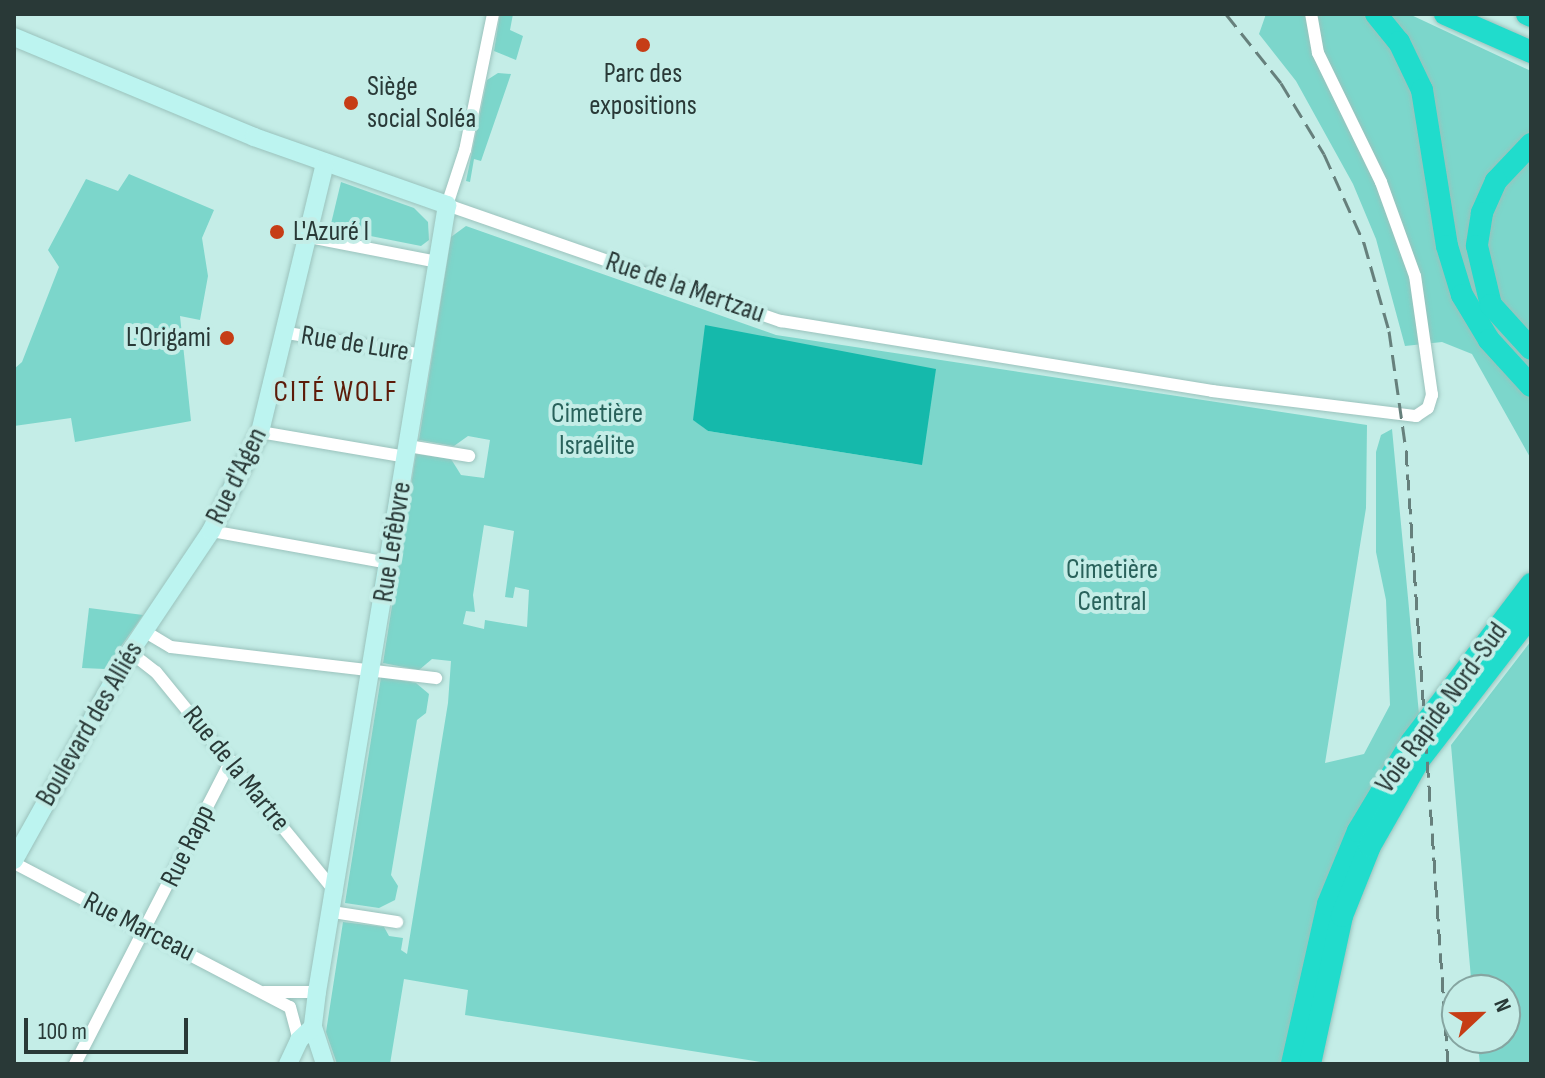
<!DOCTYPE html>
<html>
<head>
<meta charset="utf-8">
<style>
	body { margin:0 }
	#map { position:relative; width:1545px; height:1078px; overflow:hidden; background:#c4ede7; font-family:"Sofia Sans Condensed",sans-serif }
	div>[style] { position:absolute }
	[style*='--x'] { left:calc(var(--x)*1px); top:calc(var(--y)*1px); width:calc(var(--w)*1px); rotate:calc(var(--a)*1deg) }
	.green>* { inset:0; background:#7cd6cb }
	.forest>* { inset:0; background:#15b9ab }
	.roads { filter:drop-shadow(0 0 2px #9ac2bc) drop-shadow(0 0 2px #9ac2bc) }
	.street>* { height:12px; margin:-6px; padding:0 6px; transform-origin:6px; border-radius:6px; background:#fff }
	.secondary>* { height:18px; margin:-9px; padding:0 9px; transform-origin:9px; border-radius:9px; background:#bcf4f0 }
	.highway>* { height:22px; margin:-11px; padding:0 11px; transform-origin:11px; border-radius:11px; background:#20dccc }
	.rail>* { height:3px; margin-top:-1.5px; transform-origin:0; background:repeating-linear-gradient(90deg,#66807c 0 16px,transparent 0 24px) }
	.dots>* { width:22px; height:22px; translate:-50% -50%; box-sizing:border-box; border:4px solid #c4ede7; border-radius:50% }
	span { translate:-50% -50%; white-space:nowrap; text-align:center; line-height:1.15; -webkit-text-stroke:8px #c4ede7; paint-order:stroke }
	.poi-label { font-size:28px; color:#293937 }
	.left { translate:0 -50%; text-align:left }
	.right { translate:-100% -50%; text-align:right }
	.street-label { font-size:28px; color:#293937 }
	.park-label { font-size:28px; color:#29625b }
	.neighbourhood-label { font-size:30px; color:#5d1b09; letter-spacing:2px }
	.frame { position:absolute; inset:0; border:16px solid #293937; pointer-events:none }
	.north { position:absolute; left:1441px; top:974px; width:80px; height:80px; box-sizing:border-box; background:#c4ede7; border:2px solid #86a5a1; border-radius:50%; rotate:68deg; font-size:22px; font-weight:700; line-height:32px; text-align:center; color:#293937 }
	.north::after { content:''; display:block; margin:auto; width:28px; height:36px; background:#c63d16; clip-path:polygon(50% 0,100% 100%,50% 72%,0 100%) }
	.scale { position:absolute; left:24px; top:1018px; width:164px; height:36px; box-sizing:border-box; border:4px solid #293937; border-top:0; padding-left:10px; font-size:24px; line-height:28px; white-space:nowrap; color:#293937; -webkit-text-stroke:6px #c4ede7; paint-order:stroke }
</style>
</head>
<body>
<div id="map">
	<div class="green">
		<div style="clip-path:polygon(500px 14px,513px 14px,510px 30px,523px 36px,516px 60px,494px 51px)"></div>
		<div style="clip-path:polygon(1266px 14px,1409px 14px,1531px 71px,1531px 459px,1472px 354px,1442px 342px,1405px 346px,1376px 239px,1353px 184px,1296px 81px,1259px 34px)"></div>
		<div style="clip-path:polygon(498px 73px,511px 74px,481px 161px,474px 159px,470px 182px,466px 181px,487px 80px)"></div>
		<div style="clip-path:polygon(129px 174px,214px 210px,202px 238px,208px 276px,200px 320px,180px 316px,191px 421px,75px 442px,71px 418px,14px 426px,14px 369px,22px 362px,59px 267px,48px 250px,86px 179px,118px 191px)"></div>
		<div style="clip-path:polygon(341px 182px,414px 208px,428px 222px,429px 240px,421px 246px,330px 228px)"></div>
		<div style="clip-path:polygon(evenodd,466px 226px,776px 335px,1367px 425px,1366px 508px,1325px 763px,1364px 754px,1390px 705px,1386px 600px,1376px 552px,1376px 452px,1381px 435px,1392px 429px,1419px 714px,1393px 756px,1283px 1064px,774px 1064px,465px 1015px,468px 990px,404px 979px,390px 1064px,337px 1064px,326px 1032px,343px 922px,384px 927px,389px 936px,403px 938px,401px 950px,407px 954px,448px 703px,451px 661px,432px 659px,419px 670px,383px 663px,416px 454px,451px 459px,461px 475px,484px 478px,490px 440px,468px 436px,454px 446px,419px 440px,451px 237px,466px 226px,694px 420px,922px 465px,708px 431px,694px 420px,466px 226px,484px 525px,514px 531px,505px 597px,513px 598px,515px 587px,529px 590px,527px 627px,485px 620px,484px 629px,463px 624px,466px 611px,475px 612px,473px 595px,484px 525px)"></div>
		<div style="clip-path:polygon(89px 608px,143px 615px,105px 669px,82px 668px)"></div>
		<div style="clip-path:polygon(1531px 641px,1531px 1064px,1480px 1064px,1477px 1038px,1505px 1038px,1505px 990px,1472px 990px,1451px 745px)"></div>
		<div style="clip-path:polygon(381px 677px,416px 683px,429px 694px,426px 713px,417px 720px,391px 875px,398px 886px,395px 900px,379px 908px,345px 903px)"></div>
	</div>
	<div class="forest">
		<div style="clip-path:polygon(705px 325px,936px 369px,922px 465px,708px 431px,693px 420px)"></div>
	</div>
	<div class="roads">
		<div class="street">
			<div style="--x:493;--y:14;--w:139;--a:101.6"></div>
			<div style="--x:465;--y:150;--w:58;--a:108.1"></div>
			<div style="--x:447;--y:205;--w:354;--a:19.2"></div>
			<div style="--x:781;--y:321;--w:437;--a:9.2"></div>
			<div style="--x:1212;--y:391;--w:206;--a:7"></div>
			<div style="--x:1416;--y:416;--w:14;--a:-34"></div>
			<div style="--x:1428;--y:408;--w:14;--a:-73"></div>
			<div style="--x:1432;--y:395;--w:120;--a:-98.1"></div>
			<div style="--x:1415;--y:276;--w:100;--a:-109.9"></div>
			<div style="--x:1381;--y:182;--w:144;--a:-116"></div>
			<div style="--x:1318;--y:53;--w:40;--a:-100"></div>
			<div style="--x:309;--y:237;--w:131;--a:11"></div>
			<div style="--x:287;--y:333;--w:138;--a:9.2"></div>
			<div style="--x:260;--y:432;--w:148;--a:9.7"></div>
			<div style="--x:408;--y:446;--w:62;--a:9.3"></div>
			<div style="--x:211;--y:531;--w:181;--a:10.2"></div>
			<div style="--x:144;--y:631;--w:31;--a:31"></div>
			<div style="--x:171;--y:647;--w:267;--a:6.7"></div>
			<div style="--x:130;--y:652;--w:33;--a:38"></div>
			<div style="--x:156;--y:672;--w:285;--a:50.8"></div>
			<div style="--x:14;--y:863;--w:311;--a:27.6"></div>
			<div style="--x:290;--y:1007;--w:34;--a:75"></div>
			<div style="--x:333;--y:912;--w:65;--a:8.9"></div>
			<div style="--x:264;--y:992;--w:53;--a:0"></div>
			<div style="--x:75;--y:1064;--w:341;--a:-62.8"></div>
		</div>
		<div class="secondary">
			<div style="--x:14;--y:37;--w:260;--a:22.6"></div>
			<div style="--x:254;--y:137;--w:205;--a:19.4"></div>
			<div style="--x:447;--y:205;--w:798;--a:99.38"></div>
			<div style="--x:317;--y:992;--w:35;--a:97"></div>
			<div style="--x:313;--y:1027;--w:39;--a:72"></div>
			<div style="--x:14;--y:860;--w:238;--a:-60.9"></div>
			<div style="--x:130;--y:652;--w:146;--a:-56.2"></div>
			<div style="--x:211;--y:531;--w:110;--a:-63.7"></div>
			<div style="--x:260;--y:432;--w:276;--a:-76.4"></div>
			<div style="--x:288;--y:1064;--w:26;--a:-65"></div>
			<div style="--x:299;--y:1040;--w:19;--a:-43"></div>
		</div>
		<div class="highway">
			<div style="--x:1376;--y:14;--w:36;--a:51"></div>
			<div style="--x:1399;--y:42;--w:53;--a:64.4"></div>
			<div style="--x:1422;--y:90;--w:158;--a:80.9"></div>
			<div style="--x:1447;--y:246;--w:51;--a:73"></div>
			<div style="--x:1462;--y:295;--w:52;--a:59"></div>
			<div style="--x:1489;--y:340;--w:62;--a:47.6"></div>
			<div style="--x:1445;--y:14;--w:94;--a:23.8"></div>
			<div style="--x:1527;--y:14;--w:4;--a:27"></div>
			<div style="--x:1531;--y:144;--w:51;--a:133.4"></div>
			<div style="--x:1496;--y:181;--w:35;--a:114"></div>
			<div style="--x:1482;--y:213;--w:33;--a:99"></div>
			<div style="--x:1477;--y:246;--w:61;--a:76.7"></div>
			<div style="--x:1491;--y:305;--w:59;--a:47.7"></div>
			<div style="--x:1292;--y:1064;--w:164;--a:-77.3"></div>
			<div style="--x:1328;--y:904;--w:79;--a:-67.7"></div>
			<div style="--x:1358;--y:831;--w:105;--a:-59"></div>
			<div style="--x:1412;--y:741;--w:197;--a:-52.8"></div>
			<div style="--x:1310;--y:1064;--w:151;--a:-77.8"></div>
			<div style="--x:1342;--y:916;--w:75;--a:-68.2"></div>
			<div style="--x:1370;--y:846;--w:99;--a:-60.3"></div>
			<div style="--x:1419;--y:760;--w:183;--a:-52.3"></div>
		</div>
	</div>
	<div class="rail">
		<div style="--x:1226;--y:14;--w:88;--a:51.4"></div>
		<div style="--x:1281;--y:83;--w:83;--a:58.8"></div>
		<div style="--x:1324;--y:154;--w:98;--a:65.8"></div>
		<div style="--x:1364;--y:243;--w:91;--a:74.1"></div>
		<div style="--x:1389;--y:331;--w:120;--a:81.9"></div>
		<div style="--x:1406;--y:450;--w:615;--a:86.09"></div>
	</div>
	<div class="dots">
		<div style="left:643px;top:45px;background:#c63d16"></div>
		<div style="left:351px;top:103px;background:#c63d16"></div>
		<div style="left:277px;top:232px;background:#c63d16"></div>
		<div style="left:227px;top:338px;background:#c63d16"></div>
	</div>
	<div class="poi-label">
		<span style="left:643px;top:90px">Parc des<br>expositions</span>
		<span class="left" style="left:367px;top:103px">Siège<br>social Soléa</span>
		<span class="left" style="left:293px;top:232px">L'Azuré I</span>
		<span class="right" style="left:211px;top:338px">L'Origami</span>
	</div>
	<div class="street-label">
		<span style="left:685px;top:288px;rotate:19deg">Rue de la Mertzau</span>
		<span style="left:355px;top:344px;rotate:9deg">Rue de Lure</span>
		<span style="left:237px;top:476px;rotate:-64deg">Rue d'Agen</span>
		<span style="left:393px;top:542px;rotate:-81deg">Rue Lefèbvre</span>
		<span style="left:1442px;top:708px;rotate:-54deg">Voie Rapide Nord-Sud</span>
		<span style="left:90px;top:724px;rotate:-60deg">Boulevard des Alliés</span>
		<span style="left:236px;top:769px;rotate:51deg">Rue de la Martre</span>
		<span style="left:188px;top:846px;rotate:-64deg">Rue Rapp</span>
		<span style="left:139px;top:927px;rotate:27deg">Rue Marceau</span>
	</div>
	<div class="park-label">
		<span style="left:597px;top:430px">Cimetière<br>Israélite</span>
		<span style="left:1112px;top:586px">Cimetière<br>Central</span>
	</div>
	<div class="neighbourhood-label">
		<span style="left:336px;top:392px">CITÉ WOLF</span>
	</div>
	<div class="frame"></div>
	<div class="north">N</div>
	<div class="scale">100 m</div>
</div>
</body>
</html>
